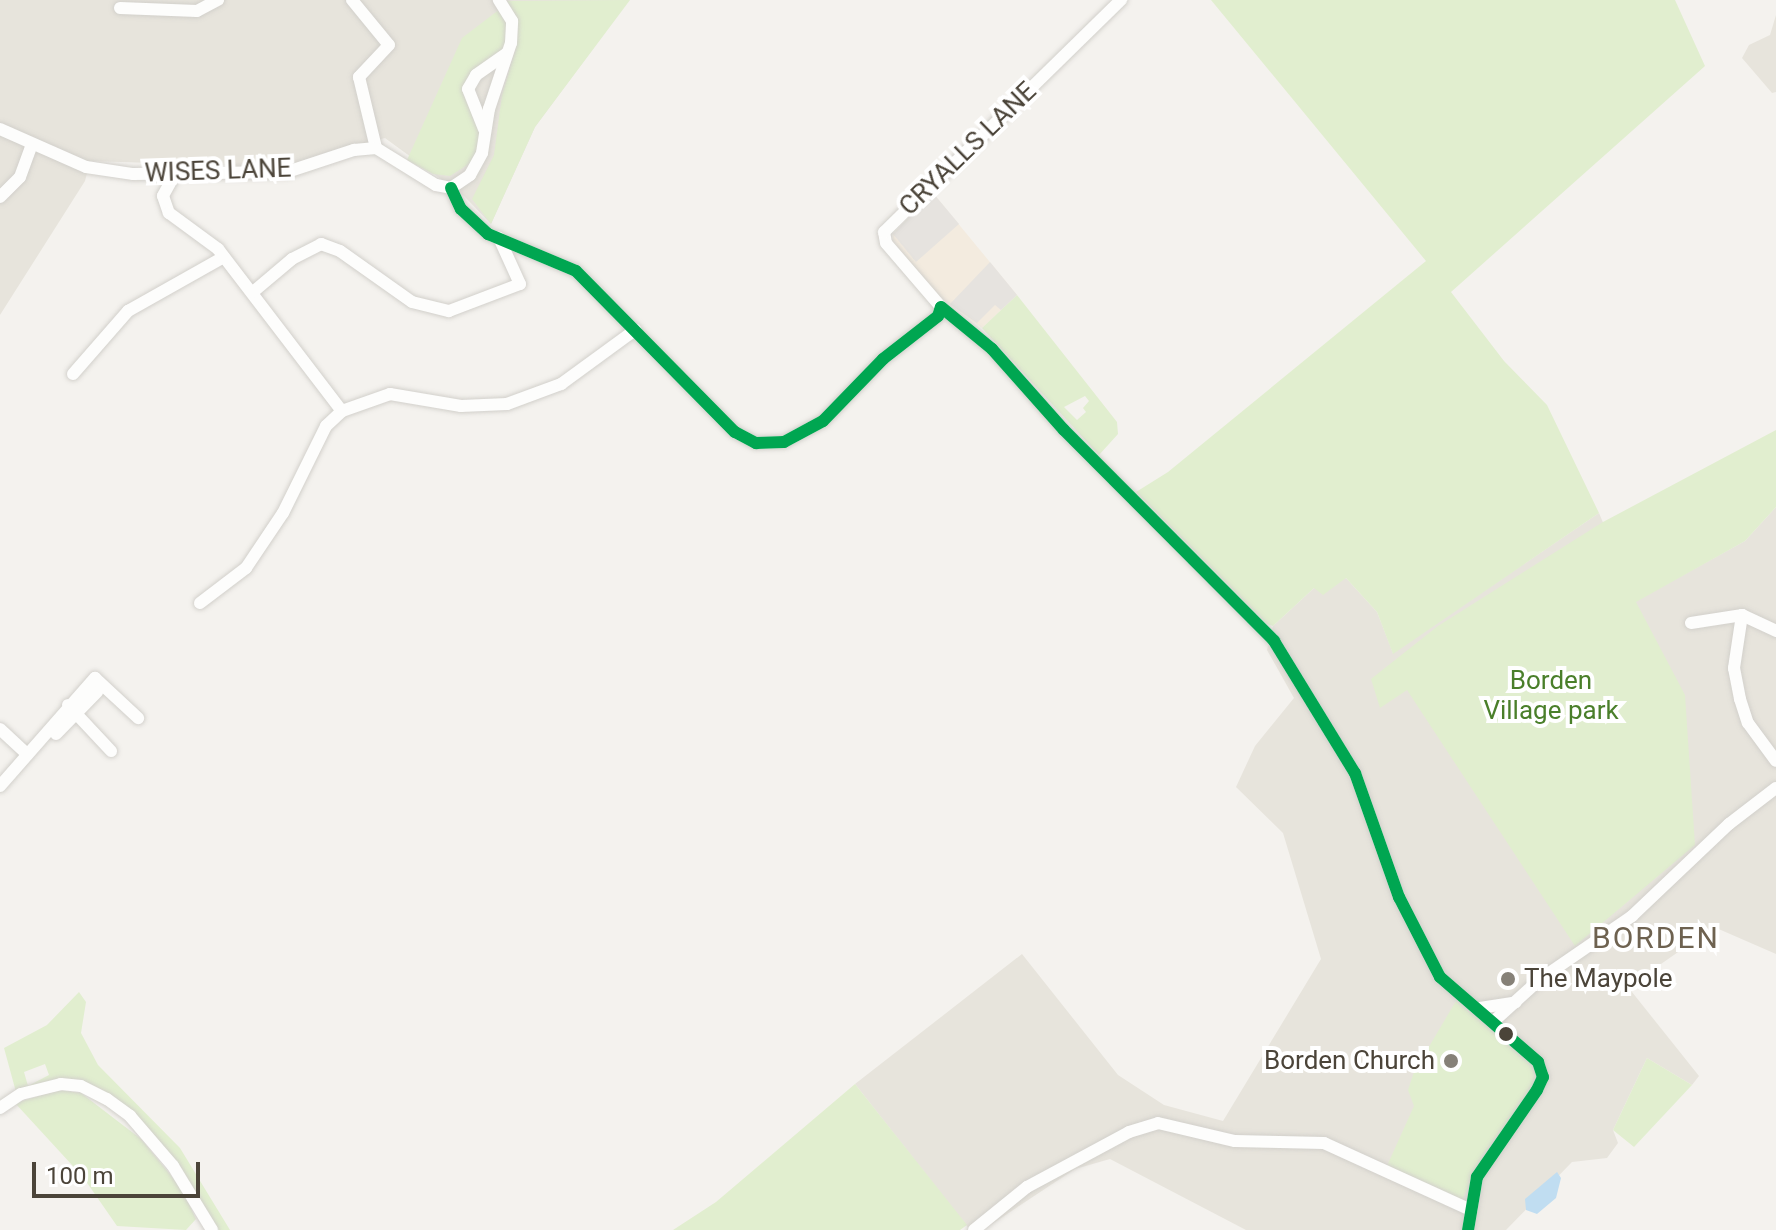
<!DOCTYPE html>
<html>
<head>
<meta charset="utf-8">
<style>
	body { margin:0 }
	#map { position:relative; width:1776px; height:1230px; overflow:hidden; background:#f4f2ee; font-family:Roboto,sans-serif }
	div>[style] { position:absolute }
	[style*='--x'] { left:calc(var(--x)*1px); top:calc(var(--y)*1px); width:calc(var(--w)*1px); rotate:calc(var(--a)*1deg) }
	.residential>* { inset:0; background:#e7e4dc }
	.commercial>* { inset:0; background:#f3ebdf }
	.green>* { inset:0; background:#e1eecf }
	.parking>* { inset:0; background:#e6e3df }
	.water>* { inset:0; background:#c0ddf1 }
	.roads { filter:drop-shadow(0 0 2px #d2d0cb) drop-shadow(0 0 2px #d2d0cb) }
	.minor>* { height:12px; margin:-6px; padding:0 6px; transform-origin:6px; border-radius:6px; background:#fdfdfc }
	.bus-1>* { height:12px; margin:-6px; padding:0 6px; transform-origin:6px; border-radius:6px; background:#00a651 }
	.dots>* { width:22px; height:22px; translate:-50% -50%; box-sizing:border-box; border:4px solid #fff; border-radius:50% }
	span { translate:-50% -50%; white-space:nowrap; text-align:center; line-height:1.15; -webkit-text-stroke:8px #fff; paint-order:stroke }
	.street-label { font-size:26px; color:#4b4439 }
	.park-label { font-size:26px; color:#4a7f2a }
	.poi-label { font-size:26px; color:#4b4439 }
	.left { translate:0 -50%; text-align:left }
	.right { translate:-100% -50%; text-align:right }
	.quarter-label { font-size:30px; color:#6e6250; letter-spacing:2px }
	.scale { position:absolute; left:32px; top:1162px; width:168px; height:36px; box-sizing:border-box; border:4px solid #4b4439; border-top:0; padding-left:10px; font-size:24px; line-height:28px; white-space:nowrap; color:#4b4439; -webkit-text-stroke:6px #fff; paint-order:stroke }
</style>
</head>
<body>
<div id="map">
	<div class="residential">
		<div style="clip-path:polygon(0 0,629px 0,535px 127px,491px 224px,464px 196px,385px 138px,284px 167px,90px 161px,85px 181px,0 315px)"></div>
		<div style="clip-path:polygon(1776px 15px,1776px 92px,1772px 93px,1742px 58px,1749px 45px,1770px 35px)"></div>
		<div style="clip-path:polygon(1776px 507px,1776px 954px,1714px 927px,1628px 987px,1699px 1076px,1692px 1085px,1647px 1058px,1613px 1130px,1618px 1143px,1607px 1158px,1572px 1162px,1506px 1230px,1246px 1230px,1110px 1159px,1075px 1169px,983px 1230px,970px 1230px,855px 1084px,1022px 954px,1118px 1075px,1164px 1105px,1223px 1121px,1321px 959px,1283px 833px,1236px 787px,1255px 746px,1294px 698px,1267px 650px,1273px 626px,1314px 588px,1346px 578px,1377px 612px,1393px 653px,1599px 513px,1636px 601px,1745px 541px)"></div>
	</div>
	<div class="commercial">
		<div style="clip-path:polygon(933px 193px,1017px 295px,982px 328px,939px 296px,893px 247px,893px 234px)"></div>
	</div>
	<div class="green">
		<div style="clip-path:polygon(630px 0,535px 127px,491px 224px,472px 199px,494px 155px,502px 95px,516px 48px,516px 19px,507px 1px)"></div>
		<div style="clip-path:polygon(1211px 0,1675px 0,1705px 66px,1451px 292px,1504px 361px,1547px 405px,1599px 513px,1393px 654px,1377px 612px,1346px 578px,1323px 595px,1314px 588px,1273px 626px,1267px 624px,1136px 492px,1168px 472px,1426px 261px)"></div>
		<div style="clip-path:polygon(500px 9px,507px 21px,509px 46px,469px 79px,463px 94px,482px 128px,475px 160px,450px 176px,433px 174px,407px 160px,462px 38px)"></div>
		<div style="clip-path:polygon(evenodd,1017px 295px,1117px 422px,1118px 434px,1099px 455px,982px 328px,1017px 295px,1085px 396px,1089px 401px,1083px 408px,1086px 412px,1077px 420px,1064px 407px,1085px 396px)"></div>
		<div style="clip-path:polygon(1776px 430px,1776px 507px,1745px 541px,1636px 602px,1685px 695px,1695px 845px,1575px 946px,1407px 690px,1380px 708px,1371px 679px,1438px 626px,1603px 522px)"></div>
		<div style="clip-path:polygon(evenodd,79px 992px,86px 1002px,81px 1033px,98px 1065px,180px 1148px,230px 1230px,216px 1230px,179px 1164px,84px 1082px,16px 1092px,4px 1048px,47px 1025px,79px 992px,45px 1064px,49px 1075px,28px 1086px,24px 1072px,45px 1064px)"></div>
		<div style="clip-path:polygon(1456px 1001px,1532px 1064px,1536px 1074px,1531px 1090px,1482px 1156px,1462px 1200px,1386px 1168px,1414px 1106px,1408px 1090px,1414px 1072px)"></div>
		<div style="clip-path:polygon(1647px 1058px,1692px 1085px,1634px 1147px,1613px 1130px)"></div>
		<div style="clip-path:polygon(855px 1084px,967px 1225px,960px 1230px,673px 1230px,716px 1202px)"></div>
		<div style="clip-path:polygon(59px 1090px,81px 1093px,141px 1139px,182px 1189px,196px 1219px,186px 1230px,117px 1226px,83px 1177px,15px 1103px)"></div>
	</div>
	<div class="parking">
		<div style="clip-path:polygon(933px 193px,959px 224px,916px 262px,893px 234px)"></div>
		<div style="clip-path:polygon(990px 262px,1017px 295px,1001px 310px,995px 305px,977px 323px,950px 304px)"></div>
	</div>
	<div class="water">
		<div style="clip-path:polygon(1557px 1172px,1561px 1178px,1556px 1198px,1537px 1214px,1526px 1210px,1525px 1199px)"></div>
	</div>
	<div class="roads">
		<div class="minor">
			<div style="--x:352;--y:0;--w:58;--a:50.6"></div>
			<div style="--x:389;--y:45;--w:44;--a:133.2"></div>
			<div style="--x:359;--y:77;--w:73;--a:76.5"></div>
			<div style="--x:120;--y:8;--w:77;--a:2.2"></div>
			<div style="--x:197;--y:11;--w:24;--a:-28"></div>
			<div style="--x:0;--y:129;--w:94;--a:23.8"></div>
			<div style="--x:86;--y:167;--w:48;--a:8.5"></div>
			<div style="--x:133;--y:174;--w:154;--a:-0.7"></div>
			<div style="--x:287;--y:172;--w:71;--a:-18.2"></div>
			<div style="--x:354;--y:150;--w:22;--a:-5"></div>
			<div style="--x:376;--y:148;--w:70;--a:31.7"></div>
			<div style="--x:436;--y:185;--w:15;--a:11"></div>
			<div style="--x:484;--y:129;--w:43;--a:-111.8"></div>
			<div style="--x:468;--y:89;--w:16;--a:-60"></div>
			<div style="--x:476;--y:75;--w:37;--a:-35"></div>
			<div style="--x:175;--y:174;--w:25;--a:119"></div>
			<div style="--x:163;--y:196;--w:18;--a:71"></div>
			<div style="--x:169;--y:213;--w:61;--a:36.3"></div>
			<div style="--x:218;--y:249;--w:204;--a:52.6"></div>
			<div style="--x:451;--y:188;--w:23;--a:65"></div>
			<div style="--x:461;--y:209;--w:37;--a:43"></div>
			<div style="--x:488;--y:234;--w:95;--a:22.8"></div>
			<div style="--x:576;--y:271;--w:226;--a:45.4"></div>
			<div style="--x:735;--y:432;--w:24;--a:28"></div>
			<div style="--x:756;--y:443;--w:28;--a:-2"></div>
			<div style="--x:784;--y:442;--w:44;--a:-28.3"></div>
			<div style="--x:823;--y:421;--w:86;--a:-45.9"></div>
			<div style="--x:883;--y:359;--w:70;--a:-38"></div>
			<div style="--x:938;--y:316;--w:9;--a:-72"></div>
			<div style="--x:941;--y:307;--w:66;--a:39.5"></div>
			<div style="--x:992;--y:349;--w:108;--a:48.4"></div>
			<div style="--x:1064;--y:430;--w:298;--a:45.1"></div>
			<div style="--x:1274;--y:641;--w:155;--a:58.5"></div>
			<div style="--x:1355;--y:773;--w:132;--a:70.5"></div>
			<div style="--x:1399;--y:897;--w:90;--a:62.9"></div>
			<div style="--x:1440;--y:977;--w:130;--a:40.9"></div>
			<div style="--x:1538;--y:1062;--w:16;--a:72"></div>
			<div style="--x:1543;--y:1077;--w:14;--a:115"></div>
			<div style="--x:1537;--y:1090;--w:106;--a:124.6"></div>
			<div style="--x:1477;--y:1177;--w:54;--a:99.6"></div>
			<div style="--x:451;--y:188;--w:23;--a:-34"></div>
			<div style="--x:470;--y:175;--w:25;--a:-61"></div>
			<div style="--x:482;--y:153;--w:45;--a:-81"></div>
			<div style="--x:489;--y:109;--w:70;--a:-71.6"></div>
			<div style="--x:511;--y:43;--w:22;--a:-87"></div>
			<div style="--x:512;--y:21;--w:25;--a:-122"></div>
			<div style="--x:0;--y:197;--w:28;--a:-45"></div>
			<div style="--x:20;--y:177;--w:32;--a:-70"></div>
			<div style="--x:253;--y:292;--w:51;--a:-40.2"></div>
			<div style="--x:292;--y:259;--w:33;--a:-27"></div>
			<div style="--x:321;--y:244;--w:20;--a:20"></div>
			<div style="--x:340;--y:251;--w:88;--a:35.3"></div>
			<div style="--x:412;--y:302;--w:38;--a:14"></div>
			<div style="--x:449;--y:311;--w:76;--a:-20.8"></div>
			<div style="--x:520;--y:284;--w:51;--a:-114.5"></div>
			<div style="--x:941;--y:307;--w:84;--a:-130.7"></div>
			<div style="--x:886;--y:243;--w:11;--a:-100"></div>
			<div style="--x:884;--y:232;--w:332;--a:-44.4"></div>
			<div style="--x:73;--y:374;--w:84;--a:-48.9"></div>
			<div style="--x:128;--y:311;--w:110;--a:-29.4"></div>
			<div style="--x:200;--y:603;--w:58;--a:-37.3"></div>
			<div style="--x:246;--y:568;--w:66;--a:-56.1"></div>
			<div style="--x:283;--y:513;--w:97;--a:-63.7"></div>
			<div style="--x:326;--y:426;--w:22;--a:-43"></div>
			<div style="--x:342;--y:411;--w:51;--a:-19.5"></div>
			<div style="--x:390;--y:394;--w:72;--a:9.6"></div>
			<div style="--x:461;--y:406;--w:46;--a:-2.5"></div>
			<div style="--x:507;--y:404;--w:58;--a:-20.3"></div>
			<div style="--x:561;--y:384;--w:92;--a:-36.1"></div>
			<div style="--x:1742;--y:615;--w:54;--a:98.6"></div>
			<div style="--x:1734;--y:668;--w:32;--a:79"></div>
			<div style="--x:1740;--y:699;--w:25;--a:72"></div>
			<div style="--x:1748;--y:723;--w:47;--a:53.6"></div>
			<div style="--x:1691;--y:623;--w:52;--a:-8.9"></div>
			<div style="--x:1742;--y:615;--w:38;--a:25"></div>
			<div style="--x:68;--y:705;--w:63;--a:46.9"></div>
			<div style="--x:0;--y:729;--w:37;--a:43"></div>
			<div style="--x:56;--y:734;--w:59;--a:-45.7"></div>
			<div style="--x:0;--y:786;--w:144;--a:-48.7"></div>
			<div style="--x:95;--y:678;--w:59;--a:42.9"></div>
			<div style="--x:1480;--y:1008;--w:36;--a:-9"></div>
			<div style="--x:1494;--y:1021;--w:61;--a:-42.3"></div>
			<div style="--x:1539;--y:980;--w:113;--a:-34.5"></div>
			<div style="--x:1632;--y:916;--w:134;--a:-43.5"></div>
			<div style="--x:1729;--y:824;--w:59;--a:-37.5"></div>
			<div style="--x:0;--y:1108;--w:25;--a:-34"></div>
			<div style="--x:21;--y:1094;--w:41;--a:-14"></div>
			<div style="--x:61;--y:1084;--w:20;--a:6"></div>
			<div style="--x:81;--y:1086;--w:29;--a:27"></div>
			<div style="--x:107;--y:1099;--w:29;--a:36"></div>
			<div style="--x:130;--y:1116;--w:66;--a:49.3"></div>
			<div style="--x:173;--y:1166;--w:75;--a:58.6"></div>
			<div style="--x:974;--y:1230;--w:68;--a:-39.1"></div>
			<div style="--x:1027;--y:1187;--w:116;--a:-28.3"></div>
			<div style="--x:1129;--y:1132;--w:30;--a:-17"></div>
			<div style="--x:1158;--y:1123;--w:79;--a:13.2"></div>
			<div style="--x:1235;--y:1141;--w:89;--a:1.3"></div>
			<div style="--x:1324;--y:1143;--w:162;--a:24.5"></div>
		</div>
	</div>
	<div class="bus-1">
		<div style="--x:451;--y:188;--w:23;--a:65"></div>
		<div style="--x:461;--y:209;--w:37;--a:43"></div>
		<div style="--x:488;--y:234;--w:95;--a:22.8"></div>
		<div style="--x:576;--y:271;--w:226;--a:45.4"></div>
		<div style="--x:735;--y:432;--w:24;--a:28"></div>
		<div style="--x:756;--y:443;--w:28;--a:-2"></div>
		<div style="--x:784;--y:442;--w:44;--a:-28.3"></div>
		<div style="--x:823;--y:421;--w:86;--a:-45.9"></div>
		<div style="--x:883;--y:359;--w:70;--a:-38"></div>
		<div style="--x:938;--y:316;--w:9;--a:-72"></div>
		<div style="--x:941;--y:307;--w:66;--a:39.5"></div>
		<div style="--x:992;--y:349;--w:108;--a:48.4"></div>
		<div style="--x:1064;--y:430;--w:298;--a:45.1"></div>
		<div style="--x:1274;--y:641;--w:155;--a:58.5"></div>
		<div style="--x:1355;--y:773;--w:132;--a:70.5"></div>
		<div style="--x:1399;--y:897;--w:90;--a:62.9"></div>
		<div style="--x:1440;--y:977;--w:130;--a:40.9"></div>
		<div style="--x:1538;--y:1062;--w:16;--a:72"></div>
		<div style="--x:1543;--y:1077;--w:14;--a:115"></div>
		<div style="--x:1537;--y:1090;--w:106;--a:124.6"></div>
		<div style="--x:1477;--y:1177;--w:54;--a:99.6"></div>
	</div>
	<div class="dots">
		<div style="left:1508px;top:979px;background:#868178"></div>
		<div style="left:1506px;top:1034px;background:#4b4439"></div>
		<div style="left:1451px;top:1061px;background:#868178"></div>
	</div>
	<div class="street-label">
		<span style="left:968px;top:149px;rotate:-44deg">CRYALLS LANE</span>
		<span style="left:218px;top:171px;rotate:-2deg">WISES LANE</span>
	</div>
	<div class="park-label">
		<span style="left:1551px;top:696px">Borden<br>Village park</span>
	</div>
	<div class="poi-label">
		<span class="left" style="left:1524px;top:979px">The Maypole</span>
		<span class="right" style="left:1435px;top:1061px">Borden Church</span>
	</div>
	<div class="quarter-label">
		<span style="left:1656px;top:938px">BORDEN</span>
	</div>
	<div class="scale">100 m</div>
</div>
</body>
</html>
